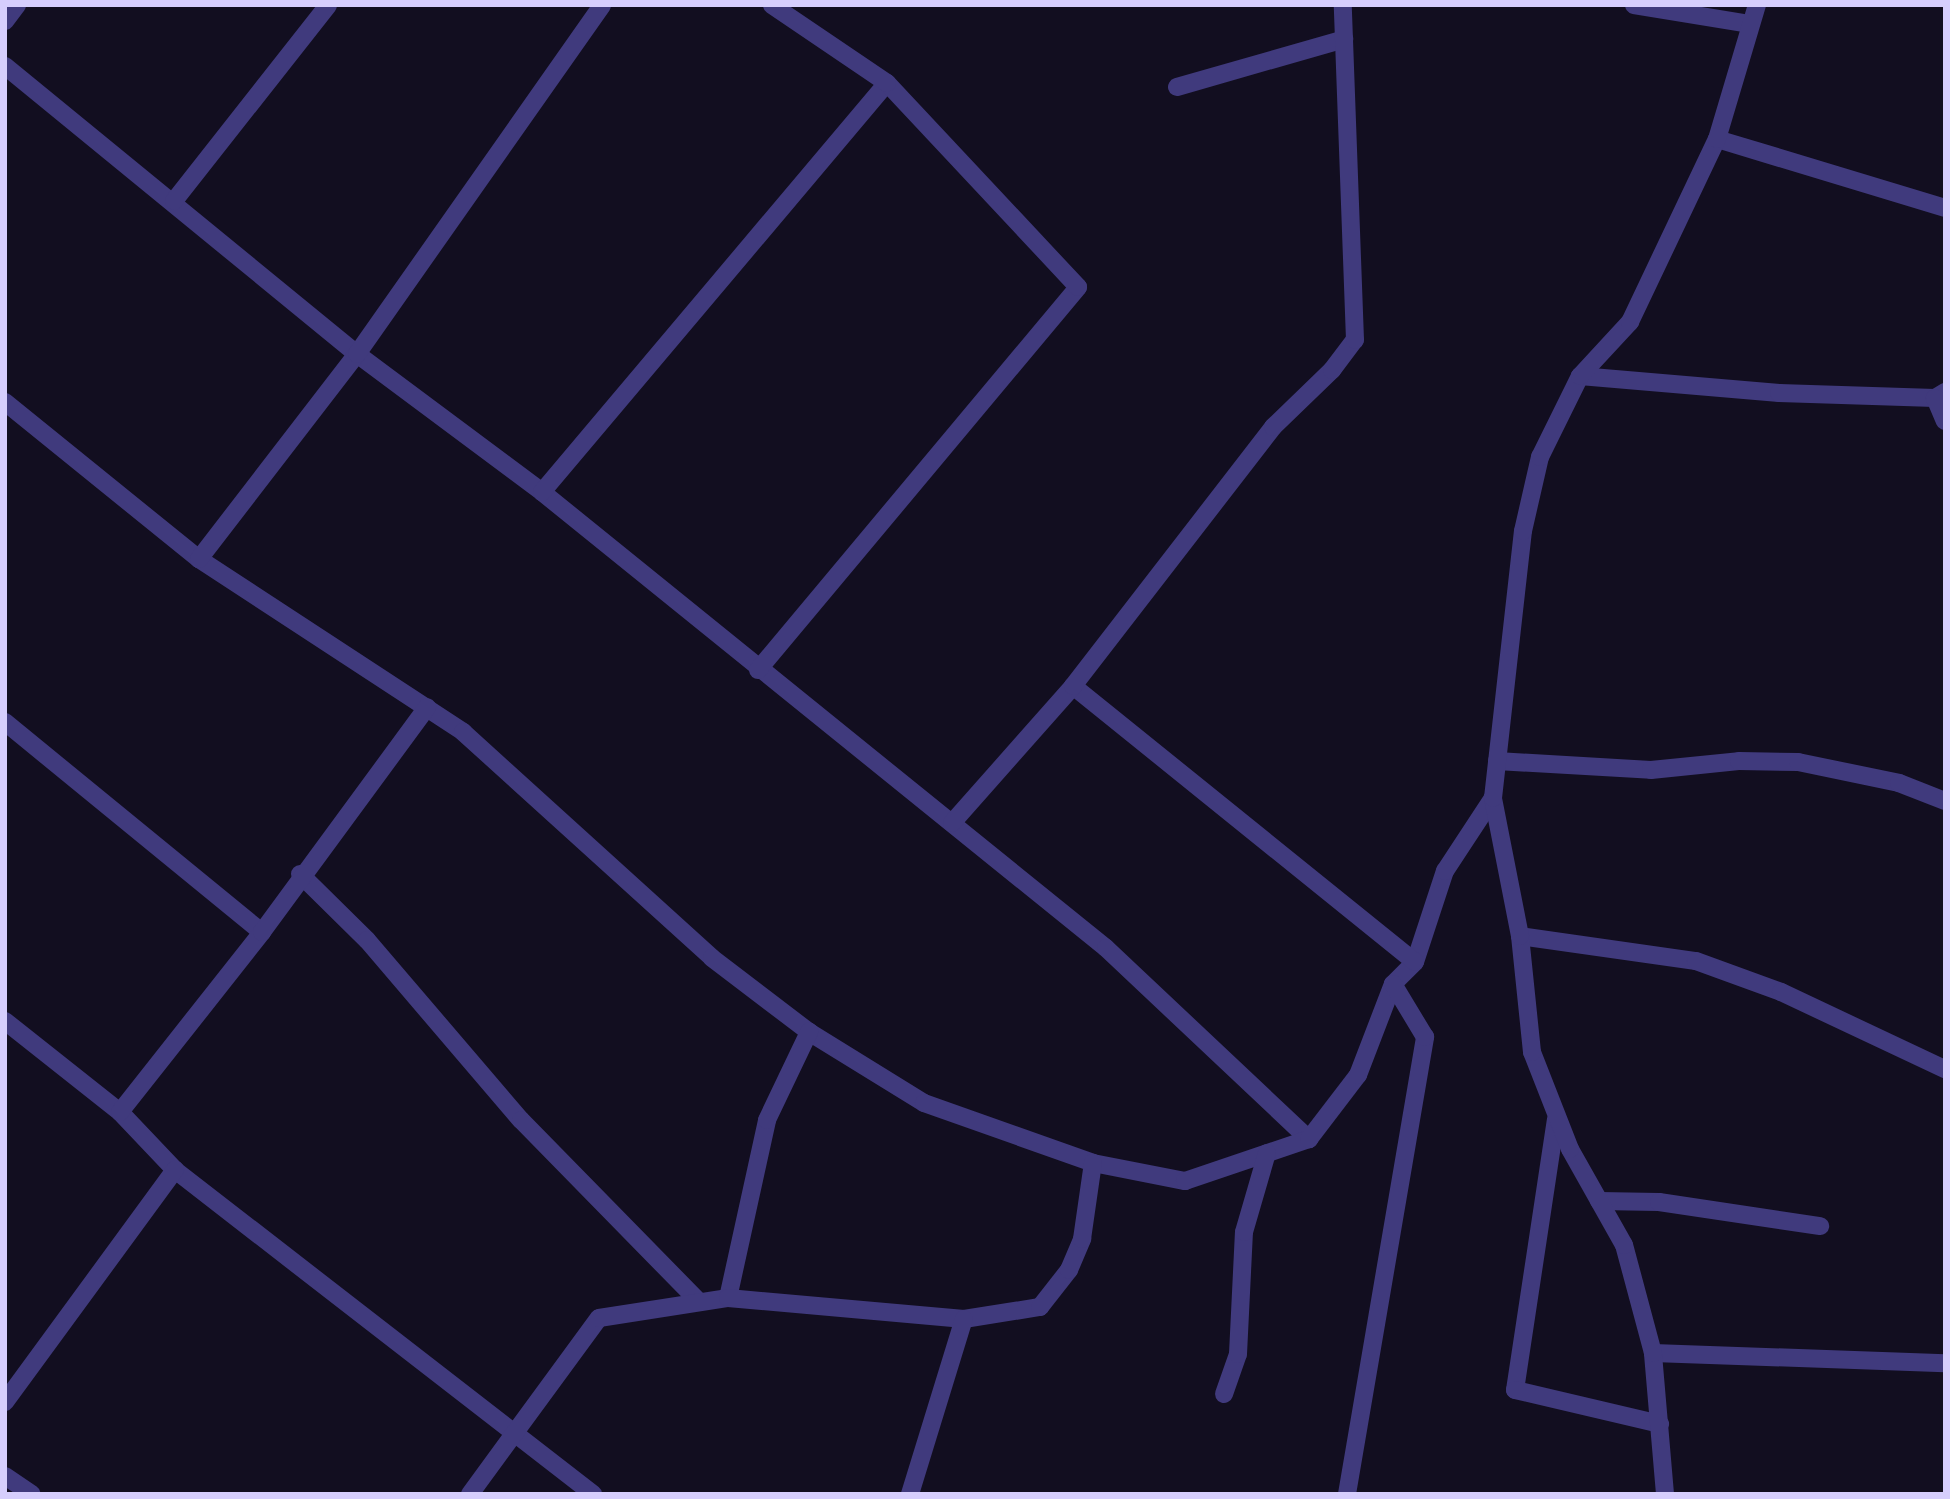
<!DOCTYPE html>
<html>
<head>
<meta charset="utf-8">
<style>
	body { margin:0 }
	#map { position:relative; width:1950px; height:1499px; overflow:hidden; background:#120e20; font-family:"Archivo Narrow",sans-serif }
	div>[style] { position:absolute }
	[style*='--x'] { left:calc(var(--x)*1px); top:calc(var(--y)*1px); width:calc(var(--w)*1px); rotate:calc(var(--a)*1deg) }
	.minor>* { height:18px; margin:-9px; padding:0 9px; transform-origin:9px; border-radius:9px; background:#403a7d }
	span { translate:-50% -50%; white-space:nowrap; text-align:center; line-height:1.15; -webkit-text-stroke:5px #120e20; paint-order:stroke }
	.frame { position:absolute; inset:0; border:7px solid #d6cefd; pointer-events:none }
</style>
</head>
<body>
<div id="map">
	<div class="minor">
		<div style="--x:1634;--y:5;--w:118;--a:9.3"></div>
		<div style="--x:5;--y:21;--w:20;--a:-53"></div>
		<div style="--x:5;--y:66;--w:455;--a:39.3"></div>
		<div style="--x:357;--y:354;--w:231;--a:36.7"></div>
		<div style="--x:542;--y:492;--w:725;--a:38.96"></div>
		<div style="--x:1106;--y:948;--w:279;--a:43.3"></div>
		<div style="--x:1177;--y:87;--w:174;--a:-16"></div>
		<div style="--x:1717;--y:139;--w:238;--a:16.8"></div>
		<div style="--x:174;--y:201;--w:249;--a:-51.8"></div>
		<div style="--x:1580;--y:376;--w:200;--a:4.9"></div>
		<div style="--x:1779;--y:393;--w:156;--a:1.8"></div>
		<div style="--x:1945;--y:392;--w:12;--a:149"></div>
		<div style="--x:1935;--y:398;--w:25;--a:67"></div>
		<div style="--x:5;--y:402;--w:250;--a:39"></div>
		<div style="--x:199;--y:559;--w:316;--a:33.2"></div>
		<div style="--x:463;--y:732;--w:336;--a:42.2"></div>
		<div style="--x:712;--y:958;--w:122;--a:37.3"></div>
		<div style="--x:809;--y:1032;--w:135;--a:31.7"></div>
		<div style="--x:924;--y:1103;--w:179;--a:19.5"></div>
		<div style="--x:1093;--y:1163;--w:94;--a:11.1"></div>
		<div style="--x:1185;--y:1181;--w:131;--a:-18.7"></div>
		<div style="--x:1309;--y:1139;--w:81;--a:-52.6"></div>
		<div style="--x:1358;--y:1075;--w:97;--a:-69"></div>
		<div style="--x:1393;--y:984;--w:31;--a:-45"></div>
		<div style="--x:1415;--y:962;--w:96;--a:-71.8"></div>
		<div style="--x:1445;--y:871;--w:87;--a:-56.7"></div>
		<div style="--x:542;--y:492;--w:535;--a:-49.85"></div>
		<div style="--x:199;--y:559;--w:259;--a:-52.4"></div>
		<div style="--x:357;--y:354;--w:426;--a:-54.9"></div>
		<div style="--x:758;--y:670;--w:499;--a:-50.1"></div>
		<div style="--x:1078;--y:287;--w:279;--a:-133.1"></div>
		<div style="--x:887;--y:83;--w:139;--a:-145.9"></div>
		<div style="--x:1073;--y:686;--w:439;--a:38.9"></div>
		<div style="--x:5;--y:722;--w:332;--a:39.3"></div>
		<div style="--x:1497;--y:761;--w:154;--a:3.3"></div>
		<div style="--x:1651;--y:770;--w:88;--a:-5.8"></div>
		<div style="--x:1739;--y:761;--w:59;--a:1"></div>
		<div style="--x:1798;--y:762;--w:103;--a:11.7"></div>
		<div style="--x:1899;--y:783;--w:49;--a:21.4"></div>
		<div style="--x:952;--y:823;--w:183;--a:-48.5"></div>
		<div style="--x:1073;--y:686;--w:327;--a:-52.3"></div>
		<div style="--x:1273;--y:427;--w:82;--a:-44"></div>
		<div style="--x:1332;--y:370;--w:38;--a:-53"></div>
		<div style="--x:1355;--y:340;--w:335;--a:-92.1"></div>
		<div style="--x:300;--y:874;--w:94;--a:44.6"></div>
		<div style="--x:367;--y:940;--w:237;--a:49.5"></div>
		<div style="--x:521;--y:1120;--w:252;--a:45.6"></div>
		<div style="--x:1520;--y:936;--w:178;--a:8.1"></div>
		<div style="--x:1696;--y:961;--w:90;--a:20"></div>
		<div style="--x:1781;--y:992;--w:181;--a:25.2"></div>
		<div style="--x:5;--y:1021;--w:147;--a:38.4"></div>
		<div style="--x:120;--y:1112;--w:80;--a:46.5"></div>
		<div style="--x:175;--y:1170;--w:529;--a:37.78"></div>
		<div style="--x:120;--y:1112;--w:229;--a:-51.7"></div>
		<div style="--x:262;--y:932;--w:279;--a:-53.7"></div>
		<div style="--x:1556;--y:1119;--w:274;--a:98.6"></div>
		<div style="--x:1515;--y:1390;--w:149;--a:13.2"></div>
		<div style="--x:1599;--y:1201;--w:60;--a:1"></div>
		<div style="--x:1659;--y:1202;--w:163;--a:8.5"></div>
		<div style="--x:728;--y:1298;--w:182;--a:-77.6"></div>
		<div style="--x:767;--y:1120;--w:98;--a:-64.5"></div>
		<div style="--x:1653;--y:1353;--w:292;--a:2"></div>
		<div style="--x:1224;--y:1394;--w:42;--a:-70.7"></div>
		<div style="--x:1238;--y:1354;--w:122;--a:-87.2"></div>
		<div style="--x:1244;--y:1232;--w:82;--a:-73.8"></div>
		<div style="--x:5;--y:1402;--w:288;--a:-53.8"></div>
		<div style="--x:5;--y:1476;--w:32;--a:34"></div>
		<div style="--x:470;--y:1494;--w:218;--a:-53.8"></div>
		<div style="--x:599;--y:1318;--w:131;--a:-8.8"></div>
		<div style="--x:728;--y:1298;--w:237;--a:5.1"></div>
		<div style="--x:964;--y:1319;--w:77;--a:-9"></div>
		<div style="--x:1040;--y:1307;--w:47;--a:-51.9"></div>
		<div style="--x:1069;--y:1270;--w:34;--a:-67"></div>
		<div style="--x:1082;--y:1239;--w:77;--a:-81.8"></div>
		<div style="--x:910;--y:1494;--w:183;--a:-72.9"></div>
		<div style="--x:1347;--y:1494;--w:464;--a:-80.3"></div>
		<div style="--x:1425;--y:1037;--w:62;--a:-121.1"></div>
		<div style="--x:1665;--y:1494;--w:142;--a:-94.9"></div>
		<div style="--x:1653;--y:1353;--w:112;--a:-105"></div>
		<div style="--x:1624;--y:1245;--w:110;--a:-119.4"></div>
		<div style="--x:1570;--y:1149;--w:104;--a:-111.4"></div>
		<div style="--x:1532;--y:1052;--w:117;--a:-95.9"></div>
		<div style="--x:1520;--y:936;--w:141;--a:-101.1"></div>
		<div style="--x:1493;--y:798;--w:269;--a:-83.6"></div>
		<div style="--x:1523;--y:531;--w:76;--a:-77.1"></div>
		<div style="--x:1540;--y:457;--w:90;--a:-63.7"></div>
		<div style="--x:1580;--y:376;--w:74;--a:-47.2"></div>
		<div style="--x:1630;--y:322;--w:203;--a:-64.6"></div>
		<div style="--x:1717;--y:139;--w:140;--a:-73.4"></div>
	</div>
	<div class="frame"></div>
</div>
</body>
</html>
